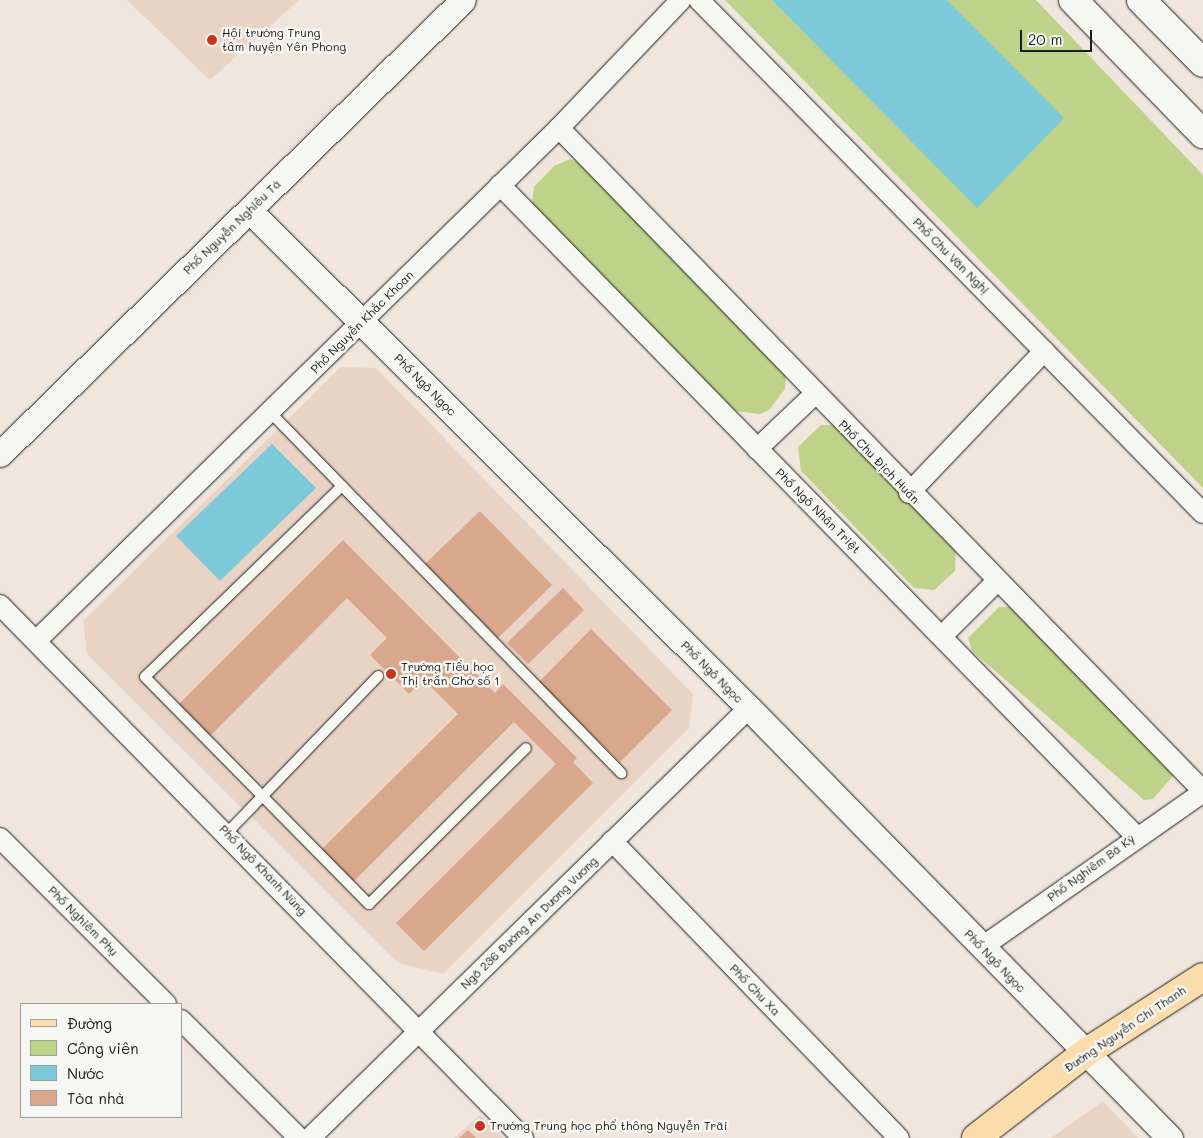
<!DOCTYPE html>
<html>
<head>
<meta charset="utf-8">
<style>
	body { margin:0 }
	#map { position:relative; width:1203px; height:1138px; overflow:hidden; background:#f0e6de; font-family:Mali,sans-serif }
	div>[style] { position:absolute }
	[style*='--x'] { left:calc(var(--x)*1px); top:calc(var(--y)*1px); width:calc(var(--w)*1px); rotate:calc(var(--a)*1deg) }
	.built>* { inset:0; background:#e9d3c5 }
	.green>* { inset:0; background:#bed389 }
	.water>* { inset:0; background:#7cc9da }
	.building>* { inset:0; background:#d9a78c }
	.roads { filter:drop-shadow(0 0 1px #1c1c1c) drop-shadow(0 0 1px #1c1c1c) }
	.service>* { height:10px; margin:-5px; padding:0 5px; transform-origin:5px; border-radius:5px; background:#f6f6f2 }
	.minor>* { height:20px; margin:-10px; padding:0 10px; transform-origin:10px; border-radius:10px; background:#f6f6f2 }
	.tertiary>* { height:25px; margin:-12.5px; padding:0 12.5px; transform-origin:12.5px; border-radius:12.5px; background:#f6f6f2 }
	.secondary>* { height:28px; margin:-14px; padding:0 14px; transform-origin:14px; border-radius:14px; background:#f6f6f2 }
	.primary>* { height:28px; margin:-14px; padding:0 14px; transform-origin:14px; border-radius:14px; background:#faddab }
	.dots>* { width:14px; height:14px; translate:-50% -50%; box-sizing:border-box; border:2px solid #f6f6f2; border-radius:50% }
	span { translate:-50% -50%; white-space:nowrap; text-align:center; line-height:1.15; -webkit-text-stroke:5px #f6f6f2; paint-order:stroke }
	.poi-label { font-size:12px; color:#1c1c1c }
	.left { translate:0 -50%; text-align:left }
	.street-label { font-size:12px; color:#1c1c1c }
	.legend { position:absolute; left:20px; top:1003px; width:162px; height:115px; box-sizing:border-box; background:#f6f6f2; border:1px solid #9f9f9c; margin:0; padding:6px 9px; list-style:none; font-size:15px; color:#1c1c1c }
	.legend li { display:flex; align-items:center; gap:10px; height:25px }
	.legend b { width:25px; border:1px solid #9f9f9c }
	.scale { position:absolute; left:1020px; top:30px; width:72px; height:22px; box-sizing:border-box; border:2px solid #1c1c1c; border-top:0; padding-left:6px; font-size:15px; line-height:18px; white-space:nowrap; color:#1c1c1c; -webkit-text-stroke:4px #f6f6f2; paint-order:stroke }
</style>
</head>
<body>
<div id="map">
	<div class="built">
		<div style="clip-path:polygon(127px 0,299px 0,210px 80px)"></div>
		<div style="clip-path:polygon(341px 367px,376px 368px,693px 694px,689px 728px,443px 974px,398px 963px,87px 654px,83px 621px)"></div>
		<div style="clip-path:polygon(1103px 1101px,1138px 1138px,1051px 1138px)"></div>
		<div style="clip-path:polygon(480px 1115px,503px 1138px,454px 1138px)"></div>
	</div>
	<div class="green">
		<div style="clip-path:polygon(725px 0,1036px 0,1203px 175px,1203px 488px)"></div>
		<div style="clip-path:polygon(570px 159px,583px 165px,786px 373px,785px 389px,769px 410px,760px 414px,735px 411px,538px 210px,532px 202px,534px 187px,554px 166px)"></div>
		<div style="clip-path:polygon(821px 425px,838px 425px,956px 548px,955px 571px,934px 590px,914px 588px,801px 471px,798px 447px)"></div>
		<div style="clip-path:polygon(999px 607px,1017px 607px,1174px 775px,1153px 799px,1144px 800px,972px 651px,968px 638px)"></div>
	</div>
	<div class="water">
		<div style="clip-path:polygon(772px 0,947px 0,1064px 118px,977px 208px)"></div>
		<div style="clip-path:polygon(272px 444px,316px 488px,220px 581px,176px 536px)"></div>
	</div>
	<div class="building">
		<div style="clip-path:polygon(480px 511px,552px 585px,498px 638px,425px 564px)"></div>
		<div style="clip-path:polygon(343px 540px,495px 693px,503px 684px,577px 758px,573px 762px,593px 783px,424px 951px,396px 923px,556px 764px,514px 722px,349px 886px,317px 854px,458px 714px,423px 679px,409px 694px,370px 655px,387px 638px,347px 598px,207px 739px,176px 707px)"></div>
		<div style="clip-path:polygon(563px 588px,584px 610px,528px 664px,507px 643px)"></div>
		<div style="clip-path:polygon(591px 629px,672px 710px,620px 762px,539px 682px)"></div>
		<div style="clip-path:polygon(468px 1130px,476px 1138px,459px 1138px)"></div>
	</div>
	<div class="roads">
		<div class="service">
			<div style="--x:270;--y:412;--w:504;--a:45.8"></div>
			<div style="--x:342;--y:486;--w:274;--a:135.9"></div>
			<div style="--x:145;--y:677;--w:319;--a:45.4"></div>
			<div style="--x:369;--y:904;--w:221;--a:-44.8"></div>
			<div style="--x:227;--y:833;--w:218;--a:-46.1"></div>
		</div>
		<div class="minor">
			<div style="--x:699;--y:0;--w:719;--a:45.51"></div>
			<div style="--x:559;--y:128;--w:924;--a:45.83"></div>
			<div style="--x:500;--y:185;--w:910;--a:45.67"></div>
			<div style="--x:757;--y:449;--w:79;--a:-43.5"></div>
			<div style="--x:909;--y:493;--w:196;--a:-46.4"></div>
			<div style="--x:0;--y:605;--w:747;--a:45.54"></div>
			<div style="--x:942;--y:636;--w:78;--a:-45"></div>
			<div style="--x:37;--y:640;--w:731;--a:-44.45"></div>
			<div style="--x:559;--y:128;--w:177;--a:-46.4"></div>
			<div style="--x:0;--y:838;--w:235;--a:45"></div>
			<div style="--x:612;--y:841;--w:413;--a:46"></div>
			<div style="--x:982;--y:947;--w:270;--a:-35"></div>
			<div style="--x:181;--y:1020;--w:167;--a:45"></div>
			<div style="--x:310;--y:1138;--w:615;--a:-44.41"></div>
		</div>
		<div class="tertiary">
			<div style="--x:249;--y:210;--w:706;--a:44.89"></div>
			<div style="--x:749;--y:708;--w:602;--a:45.61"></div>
			<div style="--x:0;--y:454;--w:648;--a:-44.44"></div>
		</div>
		<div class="secondary">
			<div style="--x:1073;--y:0;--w:187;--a:45.9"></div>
			<div style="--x:1141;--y:0;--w:88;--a:45.5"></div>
		</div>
		<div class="primary">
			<div style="--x:976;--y:1138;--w:138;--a:-37.9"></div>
			<div style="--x:1085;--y:1053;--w:140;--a:-32.8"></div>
		</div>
	</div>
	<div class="dots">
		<div style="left:212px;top:40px;background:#c8321e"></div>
		<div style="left:391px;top:674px;background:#c8321e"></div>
		<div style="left:480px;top:1126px;background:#c8321e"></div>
	</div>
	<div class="poi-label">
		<span class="left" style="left:222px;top:40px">Hội trường Trung<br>tâm huyện Yên Phong</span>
		<span class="left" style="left:401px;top:674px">Trường Tiểu học<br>Thị trấn Chờ số 1</span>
		<span class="left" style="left:490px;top:1126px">Trường Trung học phổ thông Nguyễn Trãi</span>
	</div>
	<div class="street-label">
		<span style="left:232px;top:227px;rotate:-44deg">Phố Nguyễn Nghiêu Tá</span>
		<span style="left:951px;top:256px;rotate:45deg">Phố Chu Văn Nghị</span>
		<span style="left:362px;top:322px;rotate:-45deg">Phố Nguyễn Khắc Khoan</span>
		<span style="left:425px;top:385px;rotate:45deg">Phố Ngô Ngọc</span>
		<span style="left:879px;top:462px;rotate:46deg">Phố Chu Địch Huấn</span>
		<span style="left:818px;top:511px;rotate:45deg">Phố Ngô Nhân Triệt</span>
		<span style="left:712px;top:672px;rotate:45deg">Phố Ngô Ngọc</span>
		<span style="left:1091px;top:868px;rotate:-36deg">Phố Nghiêm Bá Ký</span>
		<span style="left:263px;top:870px;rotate:46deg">Phố Ngô Khánh Nùng</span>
		<span style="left:83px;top:921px;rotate:45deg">Phố Nghiêm Phụ</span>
		<span style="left:529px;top:923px;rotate:-44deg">Ngõ 236 Đường An Dương Vương</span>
		<span style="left:995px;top:961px;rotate:46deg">Phố Ngô Ngọc</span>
		<span style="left:755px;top:990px;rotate:46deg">Phố Chu Xa</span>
		<span style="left:1125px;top:1029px;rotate:-34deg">Đường Nguyễn Chí Thanh</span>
	</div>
	<ul class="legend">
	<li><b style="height:6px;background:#faddab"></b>Đường</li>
	<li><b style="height:14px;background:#bed389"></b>Công viên</li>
	<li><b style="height:14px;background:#7cc9da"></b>Nước</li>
	<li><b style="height:14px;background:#d9a78c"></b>Tòa nhà</li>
	</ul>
	<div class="scale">20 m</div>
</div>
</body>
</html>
